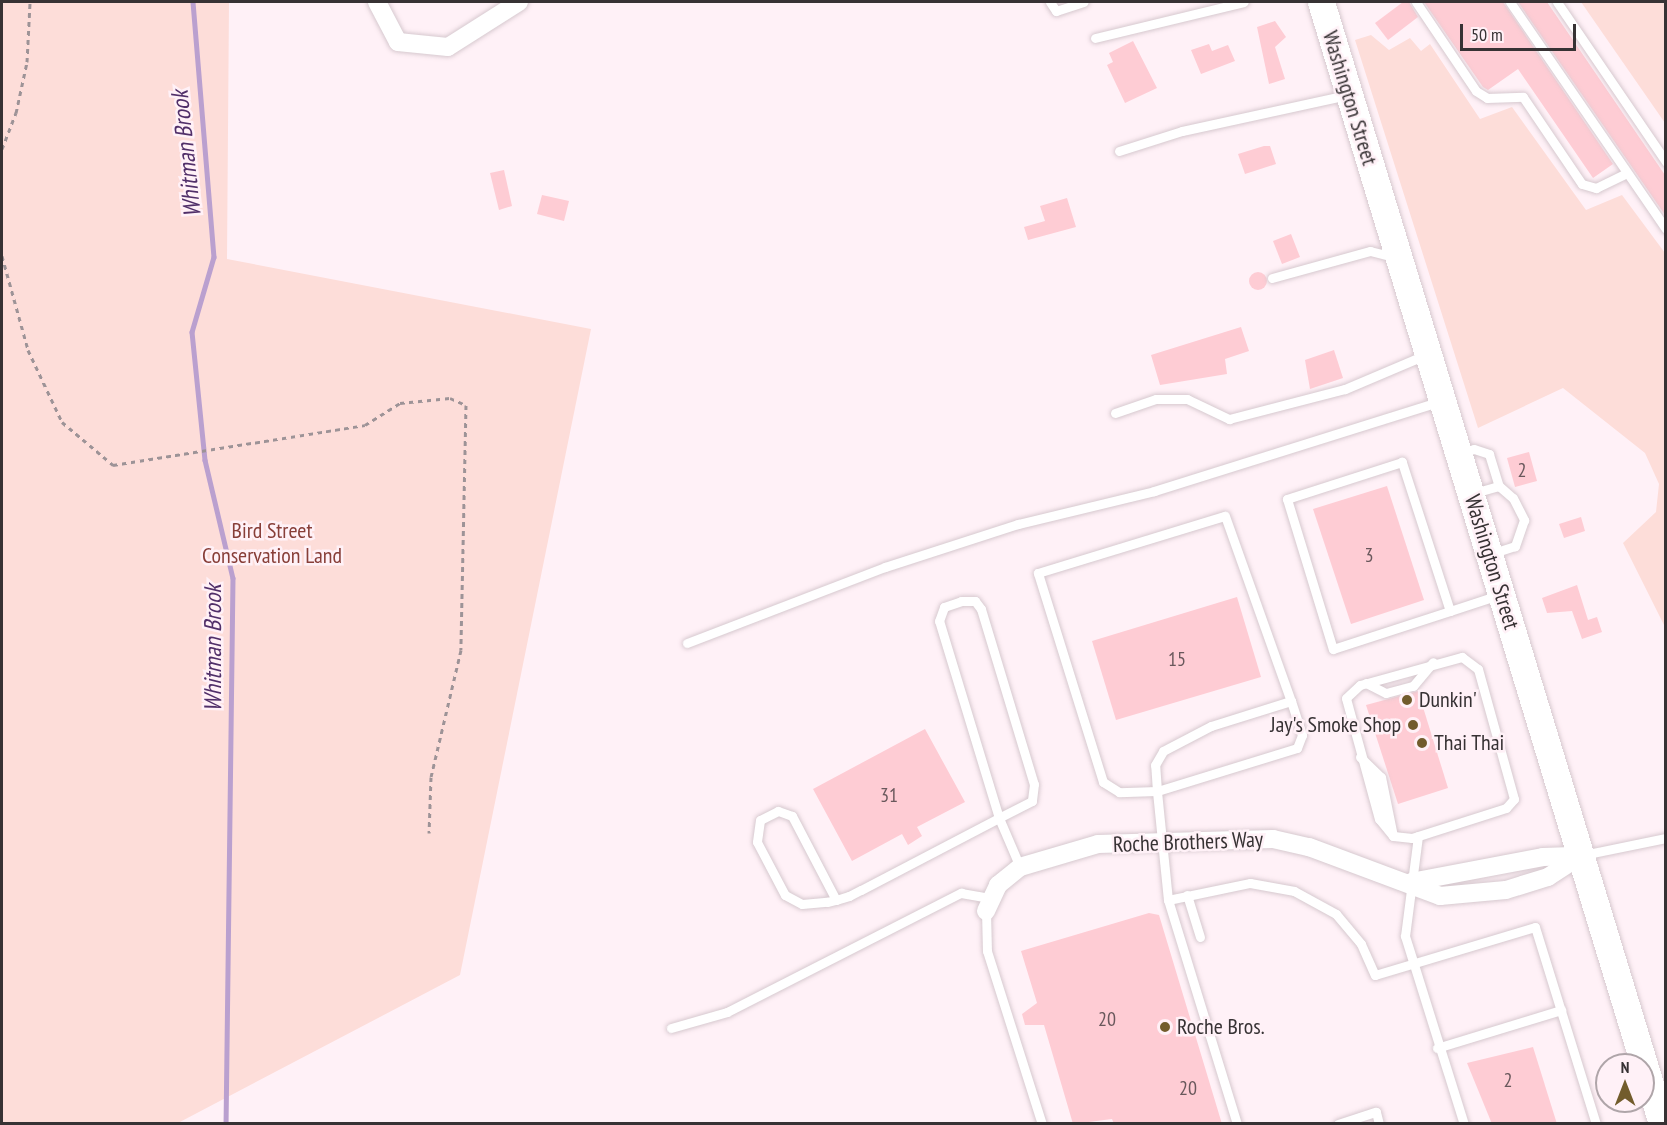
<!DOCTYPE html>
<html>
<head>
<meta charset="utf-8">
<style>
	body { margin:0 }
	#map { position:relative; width:1667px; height:1125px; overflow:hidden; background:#fff1f7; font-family:"PT Sans Narrow",sans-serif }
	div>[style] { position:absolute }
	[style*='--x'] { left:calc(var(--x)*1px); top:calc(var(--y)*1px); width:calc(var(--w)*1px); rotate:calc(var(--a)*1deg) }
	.green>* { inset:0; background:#fdddd9 }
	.stream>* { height:4.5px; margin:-2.25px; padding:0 2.25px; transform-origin:2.25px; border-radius:2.25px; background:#baa0cf }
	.building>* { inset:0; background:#feccd4 }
	.round { border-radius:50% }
	.path>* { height:3px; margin-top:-1.5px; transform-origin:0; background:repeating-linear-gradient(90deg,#9d9397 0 4.5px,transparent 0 9px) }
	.roads { filter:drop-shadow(0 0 2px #d7c9cf) drop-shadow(0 0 2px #d7c9cf) }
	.lane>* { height:9px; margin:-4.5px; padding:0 4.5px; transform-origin:4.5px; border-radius:4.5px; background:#fff }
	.street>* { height:18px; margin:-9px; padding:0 9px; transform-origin:9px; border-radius:9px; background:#fff }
	.primary>* { height:27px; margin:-13.5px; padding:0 13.5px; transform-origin:13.5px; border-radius:13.5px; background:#fff }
	.dots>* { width:16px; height:16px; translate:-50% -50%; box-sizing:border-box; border:3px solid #fff1f7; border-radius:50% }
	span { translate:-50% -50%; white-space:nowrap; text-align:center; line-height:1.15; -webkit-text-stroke:5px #fff1f7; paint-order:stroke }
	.number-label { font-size:20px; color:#69585c }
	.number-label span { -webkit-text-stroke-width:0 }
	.street-label { font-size:22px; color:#373234 }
	.park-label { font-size:22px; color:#883e38 }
	.poi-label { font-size:22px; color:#373234 }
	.left { translate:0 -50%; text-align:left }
	.right { translate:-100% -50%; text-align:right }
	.water-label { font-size:24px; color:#512f69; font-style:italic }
	.frame { position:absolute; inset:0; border:3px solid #373234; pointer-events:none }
	.north { position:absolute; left:1595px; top:1053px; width:60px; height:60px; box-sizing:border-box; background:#fff1f7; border:2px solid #afa5a9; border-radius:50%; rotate:0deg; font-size:16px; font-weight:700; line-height:24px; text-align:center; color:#373234 }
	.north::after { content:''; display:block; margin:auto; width:21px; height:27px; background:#725c2c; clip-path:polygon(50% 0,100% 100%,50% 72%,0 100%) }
	.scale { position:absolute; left:1460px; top:24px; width:116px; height:27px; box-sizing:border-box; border:3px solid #373234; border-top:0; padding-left:8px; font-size:18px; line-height:21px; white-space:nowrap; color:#373234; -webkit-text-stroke:4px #fff1f7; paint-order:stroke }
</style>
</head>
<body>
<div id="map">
	<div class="green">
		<div style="clip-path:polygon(2px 2px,229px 2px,227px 259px,591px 329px,460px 975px,178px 1123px,2px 1123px)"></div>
		<div style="clip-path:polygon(1581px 2px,1665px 2px,1665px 123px)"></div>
		<div style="clip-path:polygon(1371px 35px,1389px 50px,1410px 38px,1421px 51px,1430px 44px,1480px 119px,1512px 107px,1586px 210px,1622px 195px,1665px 253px,1665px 627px,1623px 543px,1656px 512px,1659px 484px,1645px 453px,1563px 388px,1478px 428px,1355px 40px)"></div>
	</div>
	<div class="stream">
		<div style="--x:193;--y:2;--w:256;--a:85.3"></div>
		<div style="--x:214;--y:257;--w:78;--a:106.3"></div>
		<div style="--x:192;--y:332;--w:129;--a:84.2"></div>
		<div style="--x:205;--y:460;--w:121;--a:76.7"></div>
		<div style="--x:233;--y:578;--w:546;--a:90.73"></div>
	</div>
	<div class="building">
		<div style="clip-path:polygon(1403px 2px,1409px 2px,1418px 17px,1388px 40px,1375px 23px)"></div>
		<div style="clip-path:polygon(1424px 2px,1503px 2px,1613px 164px,1593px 178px,1518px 69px,1488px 90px,1483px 87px)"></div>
		<div style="clip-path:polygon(1518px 2px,1547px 2px,1665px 175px,1665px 215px)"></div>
		<div style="clip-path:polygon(1275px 21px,1286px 37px,1275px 47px,1285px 79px,1269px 84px,1257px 27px)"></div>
		<div style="clip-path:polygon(1133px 41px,1157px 88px,1125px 103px,1107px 65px,1113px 62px,1109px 53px)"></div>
		<div style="clip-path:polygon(1209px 44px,1212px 51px,1228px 45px,1235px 61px,1201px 74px,1191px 50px)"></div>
		<div style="clip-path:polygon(1264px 146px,1270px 146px,1276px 164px,1245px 174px,1238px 154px)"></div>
		<div style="clip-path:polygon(504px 170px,512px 206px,499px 210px,490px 173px)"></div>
		<div style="clip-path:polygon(542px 195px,569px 201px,564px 221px,537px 214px)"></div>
		<div style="clip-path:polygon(1067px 198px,1076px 227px,1028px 240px,1024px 227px,1045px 221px,1040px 206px)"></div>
		<div style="clip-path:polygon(1291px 234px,1300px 257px,1282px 264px,1273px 241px)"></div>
		<div class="round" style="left:1249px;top:272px;width:18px;height:18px"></div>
		<div style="clip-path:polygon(1241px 327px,1249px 351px,1225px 359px,1227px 374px,1160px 385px,1151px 355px)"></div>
		<div style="clip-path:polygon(1334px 350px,1343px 378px,1310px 389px,1305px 360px)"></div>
		<div style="clip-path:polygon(1529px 452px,1537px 481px,1515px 487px,1507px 458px)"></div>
		<div style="clip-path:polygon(1387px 486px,1424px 600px,1351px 624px,1313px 509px)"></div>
		<div style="clip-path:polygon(1581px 517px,1585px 531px,1564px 538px,1559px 524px)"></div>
		<div style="clip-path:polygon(1577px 585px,1588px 620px,1597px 617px,1602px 632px,1582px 639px,1572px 611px,1547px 613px,1542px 598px)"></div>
		<div style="clip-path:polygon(1237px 597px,1261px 677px,1116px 720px,1092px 641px)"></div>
		<div style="clip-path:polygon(1418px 691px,1448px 788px,1398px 804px,1366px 705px)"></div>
		<div style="clip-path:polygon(925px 729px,965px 802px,917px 827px,922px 836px,908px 845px,902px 834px,852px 861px,813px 789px)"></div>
		<div style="clip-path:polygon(1149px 913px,1159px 915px,1222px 1124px,1114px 1124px,1112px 1119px,1073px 1124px,1044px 1025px,1025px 1025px,1022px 1014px,1037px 1003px,1021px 951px)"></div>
		<div style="clip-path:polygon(1533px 1047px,1557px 1124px,1492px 1124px,1467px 1063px)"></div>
	</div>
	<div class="path">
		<div style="--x:2;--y:149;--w:39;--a:-69"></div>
		<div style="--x:16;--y:113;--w:52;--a:-77.8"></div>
		<div style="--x:27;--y:62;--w:60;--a:-87.1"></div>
		<div style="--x:2;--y:256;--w:98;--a:74.5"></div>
		<div style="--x:28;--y:350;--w:80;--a:64.7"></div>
		<div style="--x:62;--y:422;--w:67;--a:40.1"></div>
		<div style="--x:113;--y:465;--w:255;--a:-9"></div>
		<div style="--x:365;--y:425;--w:41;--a:-32.2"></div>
		<div style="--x:400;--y:403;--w:50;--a:-5.7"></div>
		<div style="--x:450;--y:398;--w:17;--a:24"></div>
		<div style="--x:466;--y:405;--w:245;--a:91.2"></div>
		<div style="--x:461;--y:650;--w:130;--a:103.3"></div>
		<div style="--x:431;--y:777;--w:56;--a:92"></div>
	</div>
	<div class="roads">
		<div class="lane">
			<div style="--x:1050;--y:2;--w:11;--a:56"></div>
			<div style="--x:1056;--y:11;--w:29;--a:-18"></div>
			<div style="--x:1416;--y:2;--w:107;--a:56"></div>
			<div style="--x:1476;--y:91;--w:13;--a:32"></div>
			<div style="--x:1487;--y:98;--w:36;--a:-2"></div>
			<div style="--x:1523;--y:97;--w:105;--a:55.9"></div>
			<div style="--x:1582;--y:184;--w:15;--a:16"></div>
			<div style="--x:1596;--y:188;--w:34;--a:-26"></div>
			<div style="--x:1510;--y:2;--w:275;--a:55.5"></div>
			<div style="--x:1557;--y:2;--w:194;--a:55.7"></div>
			<div style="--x:1095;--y:38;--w:153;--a:-13.6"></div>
			<div style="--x:1119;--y:151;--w:66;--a:-17.6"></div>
			<div style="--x:1182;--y:131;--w:169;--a:-12.3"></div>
			<div style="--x:1272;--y:278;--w:102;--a:-15.4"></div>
			<div style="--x:1370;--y:251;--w:25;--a:14"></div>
			<div style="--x:1115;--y:413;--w:43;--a:-18.9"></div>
			<div style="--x:1156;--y:399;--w:31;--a:0"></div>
			<div style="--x:1187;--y:399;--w:47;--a:25.5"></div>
			<div style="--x:1229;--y:419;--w:120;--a:-14.5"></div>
			<div style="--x:1345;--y:389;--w:87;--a:-23"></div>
			<div style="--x:1462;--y:452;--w:12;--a:-14"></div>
			<div style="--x:1474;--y:449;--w:16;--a:18"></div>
			<div style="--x:1489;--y:454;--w:34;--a:73"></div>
			<div style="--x:1499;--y:486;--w:18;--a:41"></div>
			<div style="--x:1513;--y:498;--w:25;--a:63"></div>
			<div style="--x:1524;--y:520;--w:28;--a:109"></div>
			<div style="--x:1515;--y:546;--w:26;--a:162"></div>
			<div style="--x:1474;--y:493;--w:26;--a:-16"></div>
			<div style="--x:1450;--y:611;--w:157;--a:-107.9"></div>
			<div style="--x:1402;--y:462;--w:121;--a:162.2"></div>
			<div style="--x:1287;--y:499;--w:157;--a:73"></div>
			<div style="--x:1333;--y:649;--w:123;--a:-18"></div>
			<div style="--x:1450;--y:611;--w:52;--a:-18.1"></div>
			<div style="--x:687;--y:643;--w:212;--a:-21"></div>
			<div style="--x:885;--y:567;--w:140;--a:-17.9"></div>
			<div style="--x:1018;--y:524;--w:140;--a:-13.6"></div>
			<div style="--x:1154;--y:491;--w:301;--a:-17.4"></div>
			<div style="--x:1462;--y:657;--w:20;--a:37"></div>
			<div style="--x:1478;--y:669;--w:135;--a:74.5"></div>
			<div style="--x:1514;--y:799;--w:12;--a:132"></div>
			<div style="--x:1506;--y:808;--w:99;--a:162.3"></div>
			<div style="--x:1412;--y:838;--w:19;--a:-174"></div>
			<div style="--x:1393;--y:836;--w:22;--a:-129"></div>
			<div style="--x:1379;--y:819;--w:125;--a:-105.3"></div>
			<div style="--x:1346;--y:698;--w:19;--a:-43"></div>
			<div style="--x:1360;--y:685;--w:106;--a:-15.4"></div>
			<div style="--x:1366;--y:683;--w:22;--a:27"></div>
			<div style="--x:1386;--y:693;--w:28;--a:-15"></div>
			<div style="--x:1413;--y:686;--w:31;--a:-50"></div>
			<div style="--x:1291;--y:701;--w:36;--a:72"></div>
			<div style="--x:1302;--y:735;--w:14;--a:111"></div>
			<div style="--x:1297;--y:748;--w:146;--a:162.9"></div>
			<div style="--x:1157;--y:791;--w:26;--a:-94"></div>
			<div style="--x:1155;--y:765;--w:16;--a:-60"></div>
			<div style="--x:1163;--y:751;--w:54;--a:-27.5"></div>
			<div style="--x:1211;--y:726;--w:84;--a:-17.4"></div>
			<div style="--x:1360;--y:757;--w:29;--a:44"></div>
			<div style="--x:1381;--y:777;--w:60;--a:78.5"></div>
			<div style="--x:1373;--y:770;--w:55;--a:73.2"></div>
			<div style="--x:1418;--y:836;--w:101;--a:97.4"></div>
			<div style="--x:1405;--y:936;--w:197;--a:72.6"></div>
			<div style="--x:1583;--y:855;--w:85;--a:-11.6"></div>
			<div style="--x:1187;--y:895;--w:44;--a:72.8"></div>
			<div style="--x:836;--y:900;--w:95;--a:-117.6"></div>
			<div style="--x:792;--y:816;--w:15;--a:-160"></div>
			<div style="--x:778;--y:811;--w:20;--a:153"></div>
			<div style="--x:760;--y:820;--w:22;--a:98"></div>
			<div style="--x:757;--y:842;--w:60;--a:62.2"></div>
			<div style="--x:785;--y:895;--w:19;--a:28"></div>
			<div style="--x:802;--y:904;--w:25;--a:-5"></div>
			<div style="--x:827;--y:902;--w:9;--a:-13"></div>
			<div style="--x:836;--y:900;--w:14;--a:-17"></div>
			<div style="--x:849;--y:896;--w:13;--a:-27"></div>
			<div style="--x:861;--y:890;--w:156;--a:-27.6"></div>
			<div style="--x:999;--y:818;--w:206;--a:-106.9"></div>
			<div style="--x:939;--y:621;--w:15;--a:-70"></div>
			<div style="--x:944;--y:607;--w:18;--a:-19"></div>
			<div style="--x:961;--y:601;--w:14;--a:0"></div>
			<div style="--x:975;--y:601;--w:10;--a:53"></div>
			<div style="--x:981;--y:609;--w:183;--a:73.2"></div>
			<div style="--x:1034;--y:784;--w:17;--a:97"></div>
			<div style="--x:1032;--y:801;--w:37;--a:153"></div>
			<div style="--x:999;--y:818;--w:53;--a:66.8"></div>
			<div style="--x:1168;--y:900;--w:110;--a:-95.8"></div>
			<div style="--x:1157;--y:791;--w:38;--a:178"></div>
			<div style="--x:1119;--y:792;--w:19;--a:-148"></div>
			<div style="--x:1103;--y:782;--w:219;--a:-107.3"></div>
			<div style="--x:1038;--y:573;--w:195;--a:-17"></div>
			<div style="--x:1225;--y:516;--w:196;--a:70.4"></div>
			<div style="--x:986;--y:911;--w:40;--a:88.6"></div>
			<div style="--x:987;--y:951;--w:182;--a:72.4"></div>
			<div style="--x:671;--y:1028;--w:58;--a:-15.9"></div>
			<div style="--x:727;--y:1012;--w:263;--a:-27"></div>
			<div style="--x:961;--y:893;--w:29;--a:10"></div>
			<div style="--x:1437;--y:1048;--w:130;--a:-17"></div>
			<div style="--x:1237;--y:1124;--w:234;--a:-107.1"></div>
			<div style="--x:1168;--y:900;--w:84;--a:-11.7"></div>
			<div style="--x:1250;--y:883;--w:45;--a:10.3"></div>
			<div style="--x:1294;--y:891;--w:48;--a:28.7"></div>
			<div style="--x:1336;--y:914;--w:39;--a:50"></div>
			<div style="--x:1361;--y:944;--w:34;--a:66"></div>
			<div style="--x:1375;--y:975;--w:167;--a:-16.7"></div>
			<div style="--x:1535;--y:927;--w:206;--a:72.8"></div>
			<div style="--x:1338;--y:1124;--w:40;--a:-18"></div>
			<div style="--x:1376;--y:1112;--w:12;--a:76"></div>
		</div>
		<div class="street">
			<div style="--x:377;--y:2;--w:45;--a:62.3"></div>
			<div style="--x:398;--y:42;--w:50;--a:5.7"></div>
			<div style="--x:448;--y:47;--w:84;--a:-32.4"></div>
			<div style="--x:1411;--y:882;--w:134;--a:-10.7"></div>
			<div style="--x:1543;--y:857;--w:37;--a:-2"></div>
			<div style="--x:986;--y:911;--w:29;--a:-65"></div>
			<div style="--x:998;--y:885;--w:28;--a:-39"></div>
			<div style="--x:1020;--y:867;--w:81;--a:-16.4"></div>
			<div style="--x:1098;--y:844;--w:175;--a:-1.6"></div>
			<div style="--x:1273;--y:839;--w:37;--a:13"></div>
			<div style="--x:1309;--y:847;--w:140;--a:20.5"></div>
			<div style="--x:1440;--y:896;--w:66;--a:-5.2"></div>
			<div style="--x:1506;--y:890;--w:44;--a:-17.2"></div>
			<div style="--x:1548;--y:877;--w:38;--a:-33"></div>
		</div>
		<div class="primary">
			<div style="--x:1321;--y:2;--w:1173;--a:73.09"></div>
		</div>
	</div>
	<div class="dots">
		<div style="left:1407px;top:700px;background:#725c2c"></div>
		<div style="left:1413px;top:725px;background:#725c2c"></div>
		<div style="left:1422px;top:743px;background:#725c2c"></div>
		<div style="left:1165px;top:1027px;background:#725c2c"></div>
	</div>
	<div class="number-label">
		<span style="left:1522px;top:470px">2</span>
		<span style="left:1369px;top:555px">3</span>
		<span style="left:1177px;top:659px">15</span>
		<span style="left:889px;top:795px">31</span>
		<span style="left:1107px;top:1019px">20</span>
		<span style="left:1508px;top:1080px">2</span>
		<span style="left:1188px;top:1088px">20</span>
	</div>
	<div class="street-label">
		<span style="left:1350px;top:98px;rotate:73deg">Washington Street</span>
		<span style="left:1492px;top:562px;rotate:73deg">Washington Street</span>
		<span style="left:1188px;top:842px;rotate:-2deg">Roche Brothers Way</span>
	</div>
	<div class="park-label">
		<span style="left:272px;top:543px">Bird Street<br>Conservation Land</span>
	</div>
	<div class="poi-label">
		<span class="left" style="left:1419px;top:700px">Dunkin'</span>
		<span class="right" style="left:1401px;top:725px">Jay's Smoke Shop</span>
		<span class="left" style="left:1434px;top:743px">Thai Thai</span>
		<span class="left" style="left:1177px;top:1027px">Roche Bros.</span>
	</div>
	<div class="water-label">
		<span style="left:186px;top:154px;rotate:-96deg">Whitman Brook</span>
		<span style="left:213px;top:648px;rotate:-90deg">Whitman Brook</span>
	</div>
	<div class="frame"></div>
	<div class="north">N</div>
	<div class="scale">50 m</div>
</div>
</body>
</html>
